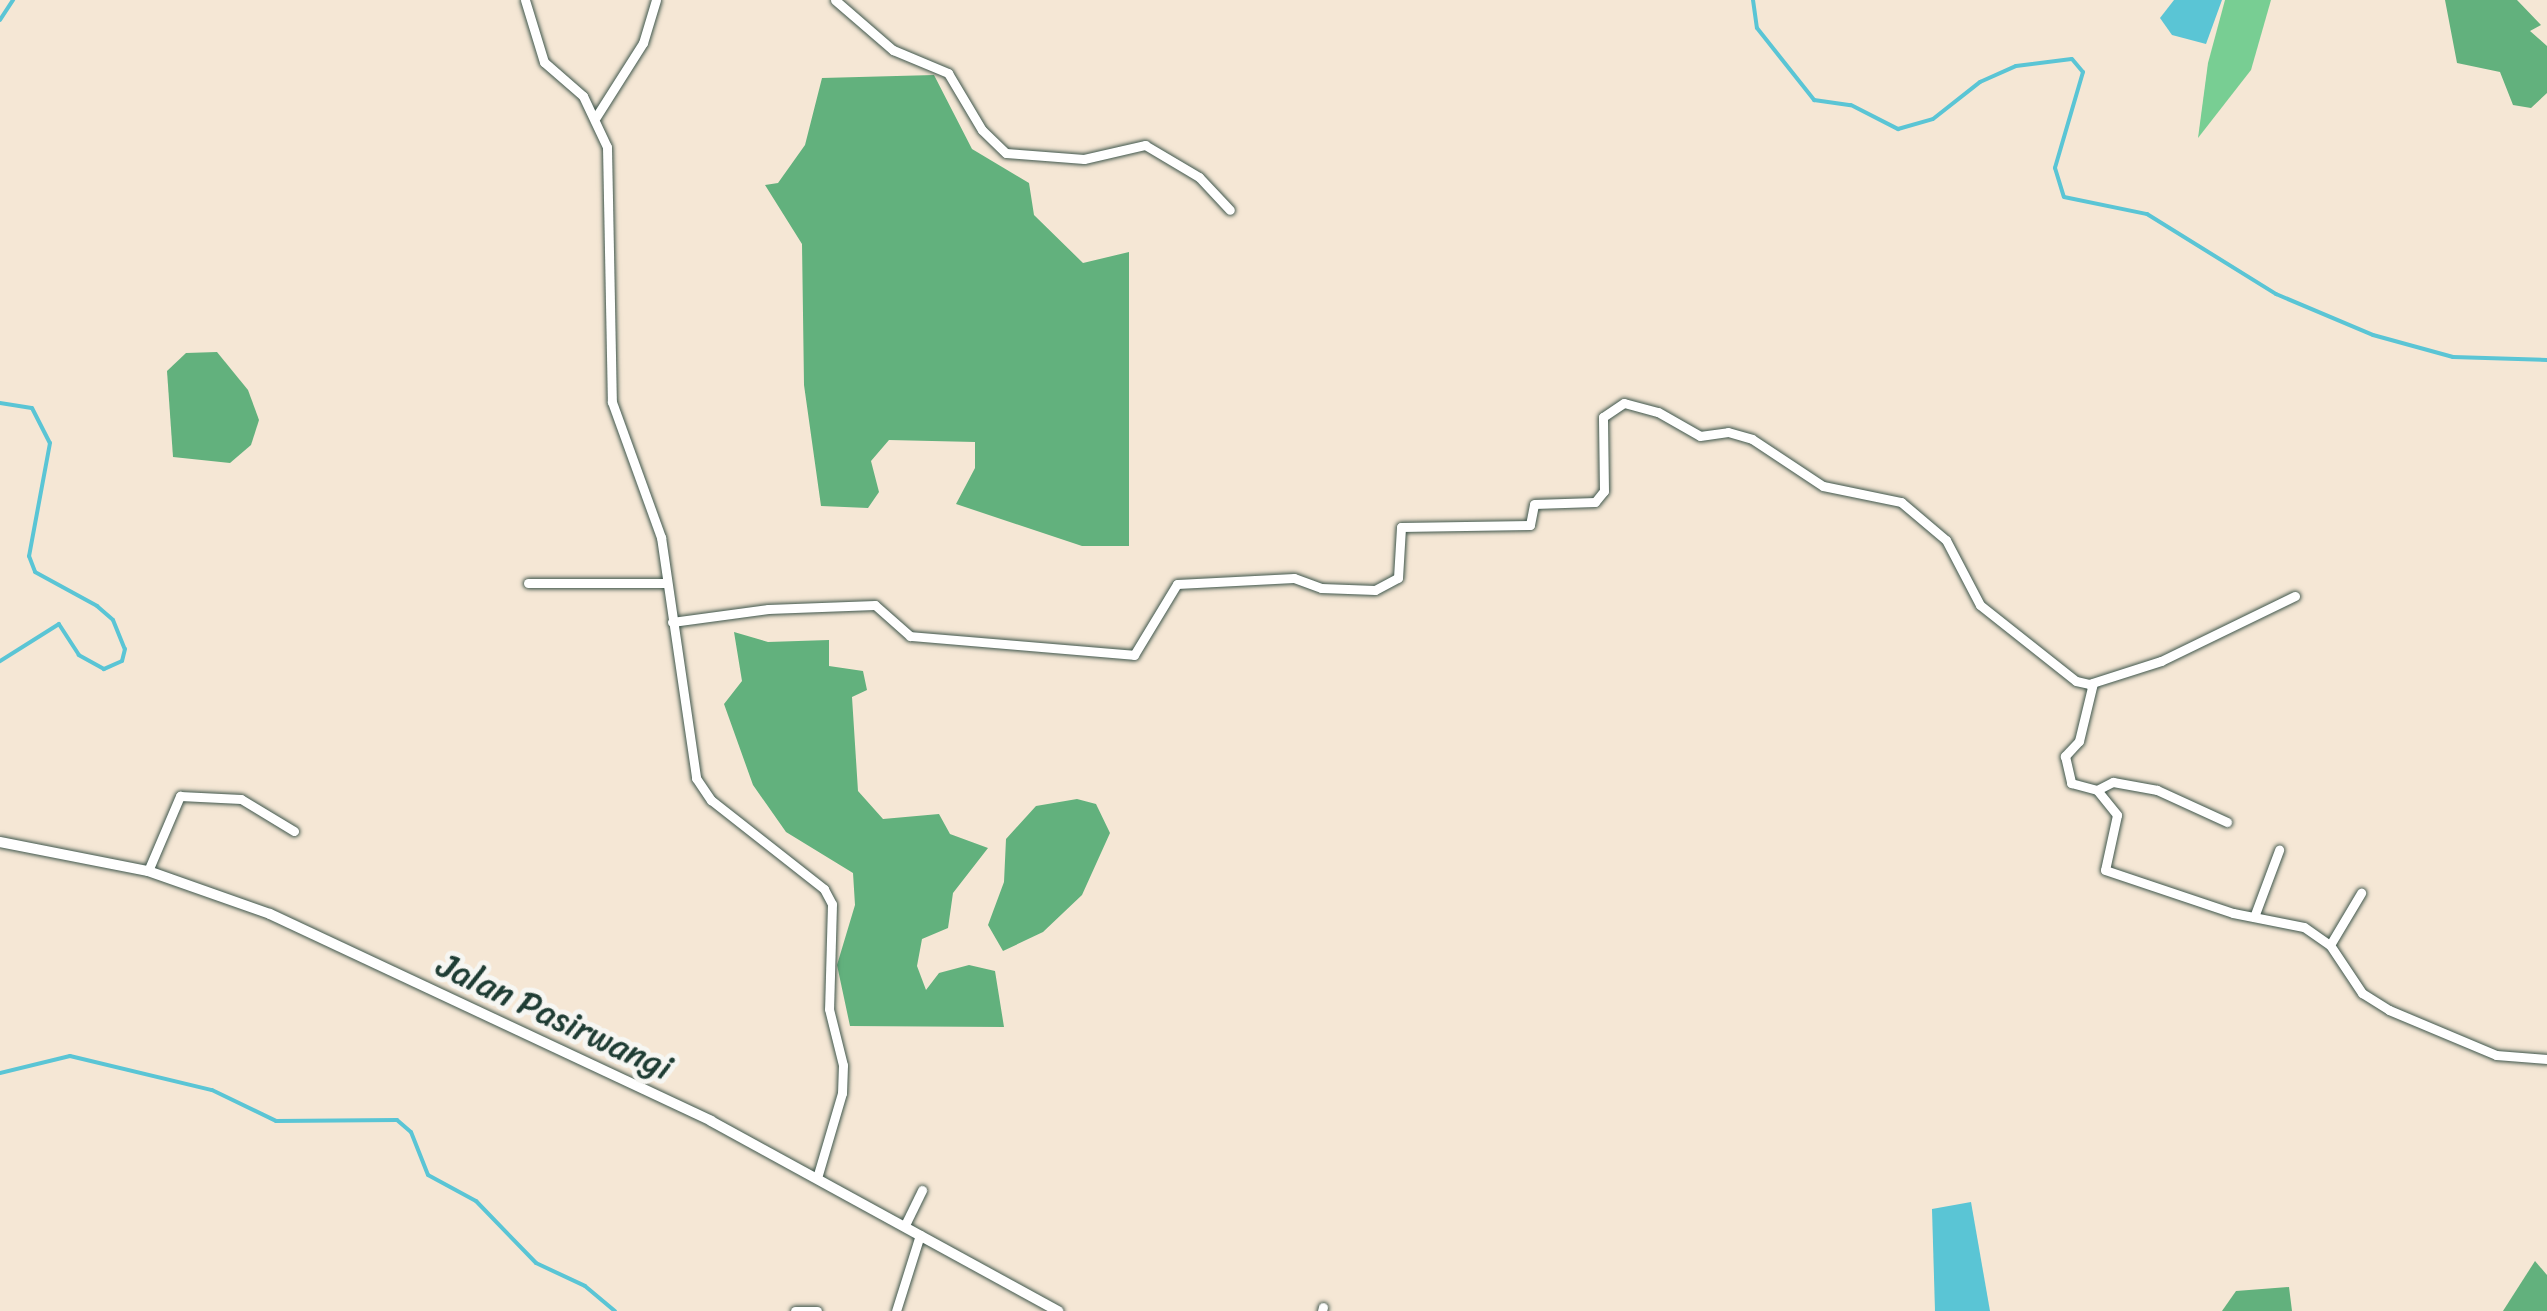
<!DOCTYPE html>
<html>
<head>
<meta charset="utf-8">
<style>
	body { margin:0 }
	#map { position:relative; width:2547px; height:1311px; overflow:hidden; background:#f5e7d5; font-family:Sriracha,sans-serif }
	div>[style] { position:absolute }
	[style*='--x'] { left:calc(var(--x)*1px); top:calc(var(--y)*1px); width:calc(var(--w)*1px); rotate:calc(var(--a)*1deg) }
	.green>* { inset:0; background:#78ce93 }
	.forest>* { inset:0; background:#62b17d }
	.water>* { inset:0; background:#5ac5d5 }
	.stream>* { height:4px; margin:-2px; padding:0 2px; transform-origin:2px; border-radius:2px; background:#5ac5d5 }
	.roads { filter:drop-shadow(0 0 2px #3f564c) drop-shadow(0 0 2px #3f564c) }
	.minor>* { height:9px; margin:-4.5px; padding:0 4.5px; transform-origin:4.5px; border-radius:4.5px; background:#fff }
	.tertiary>* { height:10px; margin:-5px; padding:0 5px; transform-origin:5px; border-radius:5px; background:#fff }
	span { translate:-50% -50%; white-space:nowrap; text-align:center; line-height:1.15; -webkit-text-stroke:10px #f6f6f2; paint-order:stroke }
	.street-label { font-size:35px; color:#1f3d34 }
</style>
</head>
<body>
<div id="map">
	<div class="green">
		<div style="clip-path:polygon(2225px 0,2271px 0,2251px 70px,2198px 138px,2208px 63px)"></div>
	</div>
	<div class="forest">
		<div style="clip-path:polygon(2445px 0,2517px 0,2541px 25px,2530px 31px,2547px 46px,2547px 93px,2531px 108px,2513px 105px,2500px 72px,2457px 63px)"></div>
		<div style="clip-path:polygon(934px 75px,972px 149px,1029px 183px,1034px 215px,1083px 263px,1129px 252px,1129px 546px,1082px 546px,956px 504px,975px 468px,975px 442px,889px 440px,871px 461px,879px 492px,868px 508px,821px 506px,804px 385px,802px 244px,765px 185px,778px 183px,805px 145px,822px 78px)"></div>
		<div style="clip-path:polygon(217px 352px,248px 390px,259px 420px,251px 445px,230px 463px,173px 457px,167px 371px,186px 353px)"></div>
		<div style="clip-path:polygon(734px 632px,768px 642px,829px 640px,829px 666px,863px 671px,867px 690px,852px 697px,858px 791px,883px 819px,939px 814px,950px 834px,988px 848px,953px 893px,948px 928px,922px 939px,917px 966px,926px 990px,939px 973px,969px 965px,995px 971px,1004px 1027px,850px 1026px,837px 965px,855px 905px,853px 873px,786px 832px,753px 785px,724px 704px,742px 681px)"></div>
		<div style="clip-path:polygon(1077px 799px,1096px 804px,1110px 833px,1082px 895px,1043px 932px,1003px 951px,988px 925px,1004px 882px,1006px 839px,1036px 806px)"></div>
		<div style="clip-path:polygon(2535px 1261px,2547px 1275px,2547px 1311px,2503px 1311px)"></div>
		<div style="clip-path:polygon(2289px 1287px,2292px 1311px,2222px 1311px,2236px 1291px)"></div>
	</div>
	<div class="water">
		<div style="clip-path:polygon(2174px 0,2222px 0,2206px 44px,2172px 35px,2160px 18px)"></div>
		<div style="clip-path:polygon(1971px 1202px,1990px 1311px,1935px 1311px,1932px 1209px)"></div>
	</div>
	<div class="stream">
		<div style="--x:1753;--y:0;--w:28;--a:82"></div>
		<div style="--x:1757;--y:28;--w:92;--a:51.6"></div>
		<div style="--x:1814;--y:100;--w:37;--a:8"></div>
		<div style="--x:1851;--y:105;--w:53;--a:27.1"></div>
		<div style="--x:1898;--y:129;--w:36;--a:-16"></div>
		<div style="--x:1933;--y:119;--w:60;--a:-38.2"></div>
		<div style="--x:1980;--y:82;--w:39;--a:-24"></div>
		<div style="--x:2016;--y:66;--w:56;--a:-7.1"></div>
		<div style="--x:2072;--y:59;--w:17;--a:50"></div>
		<div style="--x:2083;--y:72;--w:100;--a:106.3"></div>
		<div style="--x:2055;--y:168;--w:30;--a:73"></div>
		<div style="--x:2064;--y:197;--w:85;--a:11.6"></div>
		<div style="--x:2147;--y:214;--w:152;--a:31.8"></div>
		<div style="--x:2276;--y:294;--w:105;--a:22.9"></div>
		<div style="--x:2373;--y:335;--w:83;--a:15.4"></div>
		<div style="--x:2453;--y:357;--w:94;--a:1.8"></div>
		<div style="--x:0;--y:20;--w:24;--a:-57"></div>
		<div style="--x:0;--y:403;--w:32;--a:9"></div>
		<div style="--x:32;--y:408;--w:39;--a:63"></div>
		<div style="--x:50;--y:443;--w:115;--a:100.5"></div>
		<div style="--x:29;--y:556;--w:17;--a:69"></div>
		<div style="--x:35;--y:572;--w:71;--a:28.7"></div>
		<div style="--x:97;--y:606;--w:21;--a:41"></div>
		<div style="--x:113;--y:620;--w:31;--a:68"></div>
		<div style="--x:125;--y:649;--w:12;--a:104"></div>
		<div style="--x:122;--y:661;--w:20;--a:156"></div>
		<div style="--x:104;--y:669;--w:29;--a:-151"></div>
		<div style="--x:79;--y:655;--w:37;--a:-123"></div>
		<div style="--x:59;--y:624;--w:70;--a:147.9"></div>
		<div style="--x:0;--y:1073;--w:72;--a:-13.7"></div>
		<div style="--x:70;--y:1056;--w:146;--a:13.5"></div>
		<div style="--x:212;--y:1090;--w:71;--a:25.8"></div>
		<div style="--x:276;--y:1121;--w:121;--a:-0.5"></div>
		<div style="--x:397;--y:1120;--w:18;--a:41"></div>
		<div style="--x:411;--y:1132;--w:46;--a:68.4"></div>
		<div style="--x:428;--y:1175;--w:55;--a:28.4"></div>
		<div style="--x:476;--y:1201;--w:86;--a:45.9"></div>
		<div style="--x:536;--y:1263;--w:54;--a:25.1"></div>
		<div style="--x:585;--y:1286;--w:39;--a:40"></div>
	</div>
	<div class="roads">
		<div class="minor">
			<div style="--x:525;--y:0;--w:65;--a:73"></div>
			<div style="--x:544;--y:62;--w:52;--a:41.1"></div>
			<div style="--x:583;--y:96;--w:56;--a:64.8"></div>
			<div style="--x:607;--y:147;--w:255;--a:88.9"></div>
			<div style="--x:612;--y:402;--w:144;--a:70.1"></div>
			<div style="--x:661;--y:537;--w:244;--a:81.7"></div>
			<div style="--x:696;--y:778;--w:27;--a:56"></div>
			<div style="--x:711;--y:800;--w:144;--a:38.2"></div>
			<div style="--x:824;--y:889;--w:17;--a:62"></div>
			<div style="--x:832;--y:904;--w:105;--a:91.6"></div>
			<div style="--x:829;--y:1009;--w:58;--a:76"></div>
			<div style="--x:843;--y:1065;--w:28;--a:92"></div>
			<div style="--x:842;--y:1093;--w:89;--a:106.4"></div>
			<div style="--x:835;--y:0;--w:77;--a:40.8"></div>
			<div style="--x:893;--y:50;--w:60;--a:22.7"></div>
			<div style="--x:948;--y:73;--w:66;--a:59.2"></div>
			<div style="--x:982;--y:130;--w:33;--a:44"></div>
			<div style="--x:1006;--y:153;--w:78;--a:4.4"></div>
			<div style="--x:1084;--y:159;--w:63;--a:-12.9"></div>
			<div style="--x:1145;--y:145;--w:63;--a:30.7"></div>
			<div style="--x:1199;--y:177;--w:45;--a:46.8"></div>
			<div style="--x:596;--y:117;--w:88;--a:-57.6"></div>
			<div style="--x:643;--y:43;--w:45;--a:-73.2"></div>
			<div style="--x:528;--y:583;--w:139;--a:0"></div>
			<div style="--x:672;--y:622;--w:97;--a:-7.7"></div>
			<div style="--x:768;--y:609;--w:107;--a:-2.1"></div>
			<div style="--x:875;--y:605;--w:47;--a:41.5"></div>
			<div style="--x:910;--y:636;--w:225;--a:4.8"></div>
			<div style="--x:1134;--y:655;--w:83;--a:-58.8"></div>
			<div style="--x:1177;--y:584;--w:117;--a:-2.9"></div>
			<div style="--x:1294;--y:578;--w:29;--a:20"></div>
			<div style="--x:1321;--y:588;--w:54;--a:2.1"></div>
			<div style="--x:1375;--y:590;--w:26;--a:-28"></div>
			<div style="--x:1398;--y:578;--w:51;--a:-86.6"></div>
			<div style="--x:1401;--y:527;--w:129;--a:-0.9"></div>
			<div style="--x:1530;--y:525;--w:21;--a:-79"></div>
			<div style="--x:1534;--y:504;--w:61;--a:-1.9"></div>
			<div style="--x:1595;--y:502;--w:14;--a:-51"></div>
			<div style="--x:1604;--y:491;--w:74;--a:-90.8"></div>
			<div style="--x:1603;--y:417;--w:25;--a:-34"></div>
			<div style="--x:1624;--y:403;--w:35;--a:15"></div>
			<div style="--x:1658;--y:412;--w:48;--a:29.7"></div>
			<div style="--x:1700;--y:436;--w:28;--a:-8"></div>
			<div style="--x:1728;--y:432;--w:25;--a:16"></div>
			<div style="--x:1752;--y:439;--w:85;--a:33.5"></div>
			<div style="--x:1823;--y:486;--w:80;--a:11.6"></div>
			<div style="--x:1901;--y:502;--w:59;--a:40.2"></div>
			<div style="--x:1946;--y:540;--w:73;--a:62.4"></div>
			<div style="--x:1980;--y:605;--w:122;--a:38.4"></div>
			<div style="--x:2076;--y:681;--w:13;--a:13"></div>
			<div style="--x:2089;--y:684;--w:76;--a:-17.7"></div>
			<div style="--x:2161;--y:661;--w:149;--a:-25.9"></div>
			<div style="--x:2093;--y:683;--w:60;--a:103.6"></div>
			<div style="--x:2079;--y:741;--w:21;--a:133"></div>
			<div style="--x:2065;--y:756;--w:28;--a:77"></div>
			<div style="--x:2071;--y:783;--w:27;--a:15"></div>
			<div style="--x:2097;--y:790;--w:32;--a:51"></div>
			<div style="--x:2117;--y:815;--w:56;--a:102.3"></div>
			<div style="--x:2105;--y:870;--w:135;--a:18.6"></div>
			<div style="--x:2233;--y:913;--w:72;--a:11.2"></div>
			<div style="--x:2304;--y:927;--w:32;--a:35"></div>
			<div style="--x:2330;--y:945;--w:58;--a:56.3"></div>
			<div style="--x:2362;--y:993;--w:32;--a:32"></div>
			<div style="--x:2389;--y:1010;--w:116;--a:22.8"></div>
			<div style="--x:2496;--y:1055;--w:51;--a:4.5"></div>
			<div style="--x:2097;--y:790;--w:18;--a:-27"></div>
			<div style="--x:2113;--y:782;--w:45;--a:10.3"></div>
			<div style="--x:2157;--y:790;--w:77;--a:24.6"></div>
			<div style="--x:148;--y:871;--w:82;--a:-66.9"></div>
			<div style="--x:180;--y:796;--w:61;--a:2.8"></div>
			<div style="--x:241;--y:799;--w:62;--a:31.1"></div>
			<div style="--x:2254;--y:917;--w:72;--a:-69.5"></div>
			<div style="--x:2330;--y:945;--w:61;--a:-59.2"></div>
			<div style="--x:905;--y:1225;--w:39;--a:-64"></div>
			<div style="--x:795;--y:1311;--w:22;--a:0"></div>
			<div style="--x:896;--y:1311;--w:80;--a:-72.5"></div>
			<div style="--x:1322;--y:1311;--w:4;--a:-76"></div>
		</div>
		<div class="tertiary">
			<div style="--x:0;--y:842;--w:151;--a:11.1"></div>
			<div style="--x:148;--y:871;--w:129;--a:19.4"></div>
			<div style="--x:270;--y:914;--w:487;--a:25.1"></div>
			<div style="--x:711;--y:1121;--w:396;--a:28.7"></div>
		</div>
	</div>
	<div class="street-label">
		<span style="left:555px;top:1016px;rotate:25deg">Jalan Pasirwangi</span>
	</div>
</div>
</body>
</html>
